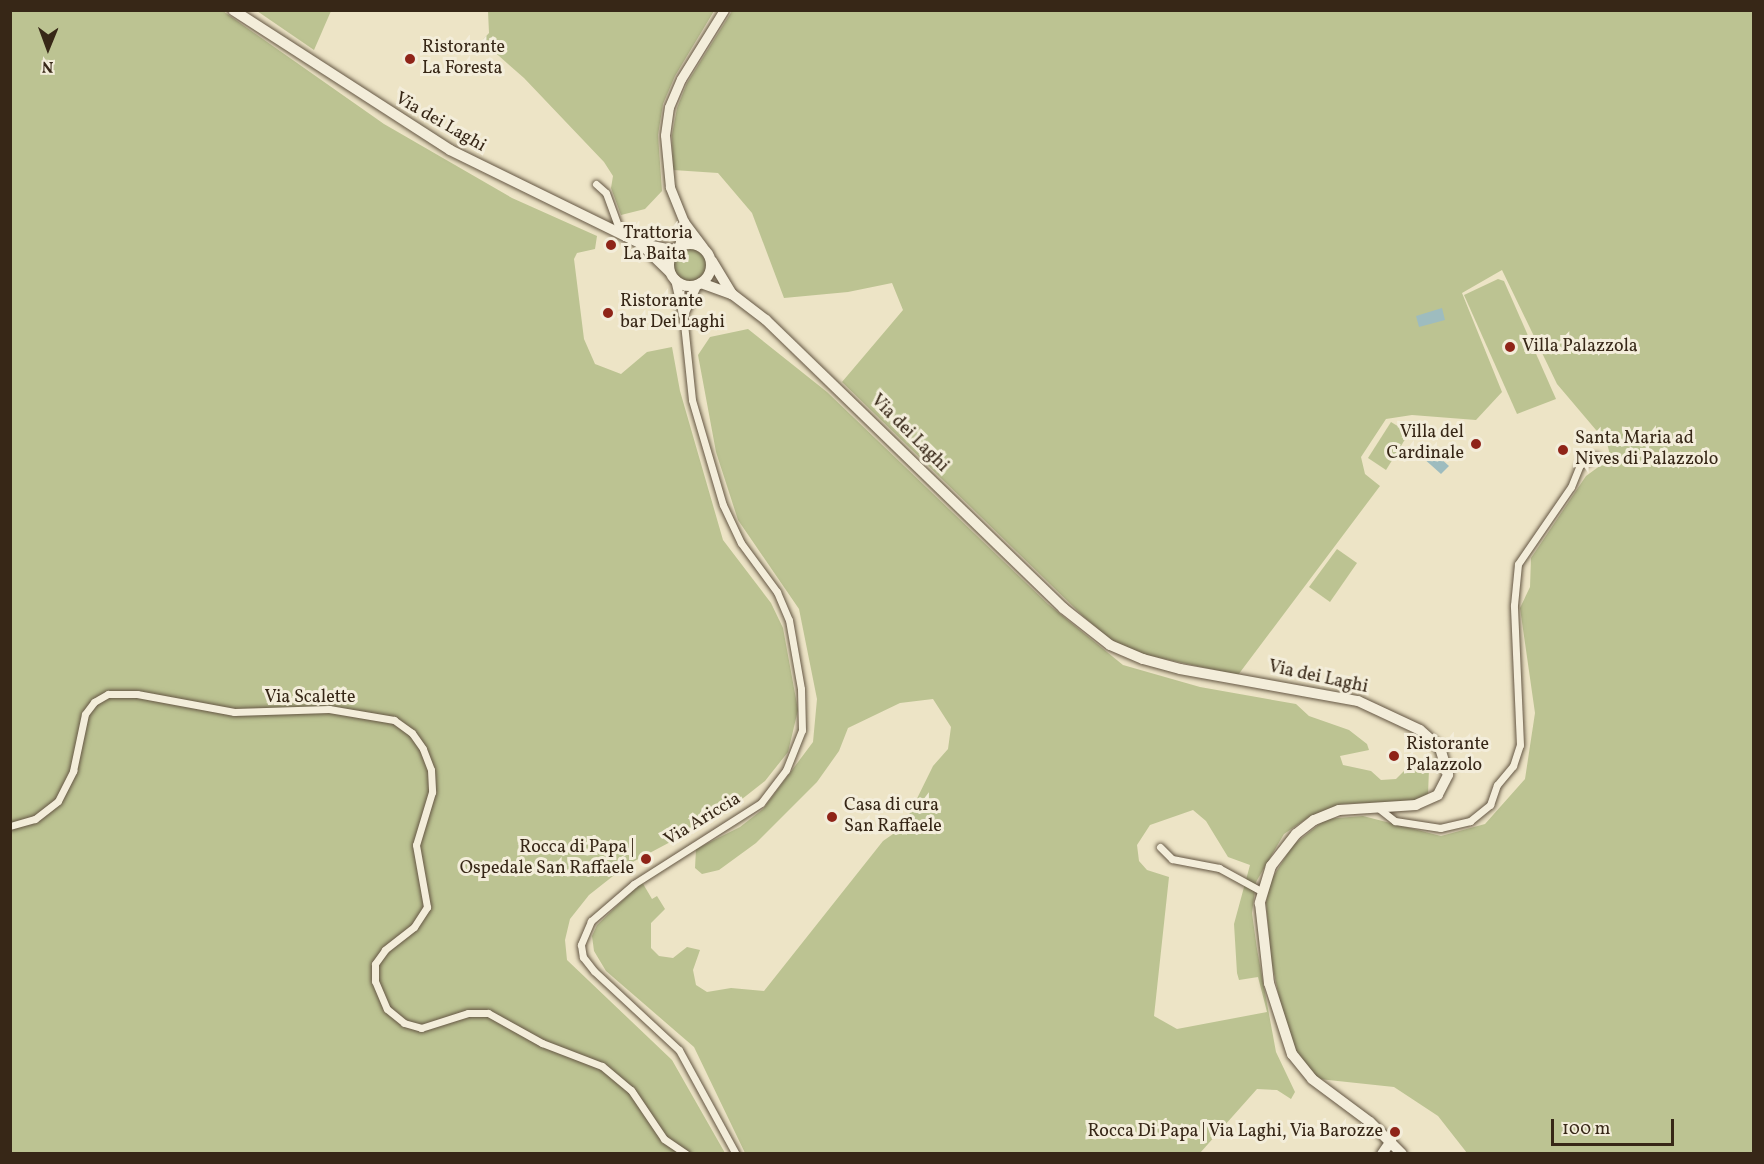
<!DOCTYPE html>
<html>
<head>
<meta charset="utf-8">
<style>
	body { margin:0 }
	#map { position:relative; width:1764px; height:1164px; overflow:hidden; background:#ede4c6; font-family:Vollkorn,serif }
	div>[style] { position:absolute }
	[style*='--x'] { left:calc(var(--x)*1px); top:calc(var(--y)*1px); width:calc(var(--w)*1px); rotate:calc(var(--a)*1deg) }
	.green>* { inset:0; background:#bcc392 }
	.round { border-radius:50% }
	.water>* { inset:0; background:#9ebcbf }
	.roads { filter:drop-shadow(0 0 2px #645643) drop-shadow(0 0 2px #645643) }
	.minor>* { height:7px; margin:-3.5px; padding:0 3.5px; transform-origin:3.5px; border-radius:3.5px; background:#f3edda }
	.tertiary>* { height:9px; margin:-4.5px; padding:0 4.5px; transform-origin:4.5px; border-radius:4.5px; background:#f3edda }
	.secondary>* { height:10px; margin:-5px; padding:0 5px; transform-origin:5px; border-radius:5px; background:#f3edda }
	.secondary>.ring { margin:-5px; padding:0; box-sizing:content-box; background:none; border:10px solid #f3edda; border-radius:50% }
	.dots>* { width:16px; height:16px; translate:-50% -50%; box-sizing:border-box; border:3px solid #f3edda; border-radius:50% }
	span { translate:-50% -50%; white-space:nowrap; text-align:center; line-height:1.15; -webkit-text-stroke:6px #f3edda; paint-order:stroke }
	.poi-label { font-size:18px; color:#372717 }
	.left { translate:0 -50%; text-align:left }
	.right { translate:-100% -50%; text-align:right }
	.street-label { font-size:18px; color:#372717 }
	.frame { position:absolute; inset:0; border:12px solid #372717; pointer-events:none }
	.north { position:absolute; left:18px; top:18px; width:60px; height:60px; -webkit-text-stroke:4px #f3edda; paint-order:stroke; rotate:181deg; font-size:16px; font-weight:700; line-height:24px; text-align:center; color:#372717 }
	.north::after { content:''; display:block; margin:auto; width:21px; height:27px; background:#372717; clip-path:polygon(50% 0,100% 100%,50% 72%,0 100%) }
	.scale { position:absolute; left:1551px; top:1119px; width:123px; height:27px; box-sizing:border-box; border:3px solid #372717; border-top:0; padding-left:8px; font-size:18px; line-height:21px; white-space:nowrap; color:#372717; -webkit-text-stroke:4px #f3edda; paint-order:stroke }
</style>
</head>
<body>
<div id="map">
	<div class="green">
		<div style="clip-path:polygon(10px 11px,223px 11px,384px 124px,512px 198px,597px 236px,595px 249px,577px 253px,574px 259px,584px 339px,595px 364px,621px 374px,647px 352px,672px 347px,680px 391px,723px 540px,771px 603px,783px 628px,798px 710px,788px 752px,765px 781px,723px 814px,627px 865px,589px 895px,570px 919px,565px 940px,567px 960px,672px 1060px,725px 1153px,11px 1153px)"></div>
		<div style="clip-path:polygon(257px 11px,331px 10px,331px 11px,314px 50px)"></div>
		<div style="clip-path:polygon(488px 11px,714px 11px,675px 76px,663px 104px,658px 135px,662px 191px,645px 209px,621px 215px,611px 188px,613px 176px,604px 162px,524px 78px,490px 48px,483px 53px,477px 46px,489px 33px)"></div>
		<div style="clip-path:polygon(732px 11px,1753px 11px,1753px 1153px,1467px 1153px,1438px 1116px,1394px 1087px,1319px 1079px,1297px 1055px,1286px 1030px,1271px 959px,1266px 902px,1271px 880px,1293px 845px,1326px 819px,1363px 816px,1441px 836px,1485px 824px,1525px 779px,1535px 713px,1520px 608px,1530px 587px,1531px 558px,1586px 476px,1608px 460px,1609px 451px,1607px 443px,1557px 384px,1502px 270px,1462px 293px,1502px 392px,1476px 420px,1412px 415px,1386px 419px,1361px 457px,1365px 474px,1380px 486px,1238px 675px,1137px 653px,1110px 639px,1084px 617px,842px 382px,903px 310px,892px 283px,848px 292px,784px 298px,752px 213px,718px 173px,673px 170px,672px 135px,677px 108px,687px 83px)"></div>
		<div class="round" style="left:673px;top:247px;width:34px;height:34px"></div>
		<div style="clip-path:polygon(1498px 279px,1504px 281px,1556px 399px,1517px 414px,1464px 295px)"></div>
		<div style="clip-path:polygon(evenodd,748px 329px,827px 392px,1048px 604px,1123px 665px,1200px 687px,1296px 704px,1309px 716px,1349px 730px,1367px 744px,1369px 750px,1340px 756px,1343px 765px,1371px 771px,1381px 780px,1396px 779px,1415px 760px,1429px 769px,1428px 795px,1415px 801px,1341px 804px,1309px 817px,1284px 834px,1256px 882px,1252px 913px,1257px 949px,1276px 1052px,1295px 1092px,1291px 1099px,1277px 1090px,1257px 1089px,1200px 1153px,745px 1153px,694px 1047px,606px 971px,594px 951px,592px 936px,597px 925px,642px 882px,652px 899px,657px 896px,665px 909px,651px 923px,651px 948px,659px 956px,673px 958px,687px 947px,700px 950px,693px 970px,696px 985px,707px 992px,731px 988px,764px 991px,883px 841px,903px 827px,933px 766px,948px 749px,951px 727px,933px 699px,900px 703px,848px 728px,839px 751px,817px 782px,756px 843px,719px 870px,702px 874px,695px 868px,696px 849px,740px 827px,763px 809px,813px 742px,817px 699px,799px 609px,738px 520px,716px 452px,698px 355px,710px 337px,748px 329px,1193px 810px,1206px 821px,1228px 857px,1250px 865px,1234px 924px,1237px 973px,1239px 980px,1258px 977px,1267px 1012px,1177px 1029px,1154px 1016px,1169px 877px,1147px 870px,1139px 861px,1137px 845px,1150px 825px,1193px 810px)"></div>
		<div style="clip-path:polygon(1391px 422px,1409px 433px,1386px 470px,1368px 458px)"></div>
		<div style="clip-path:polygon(1337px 549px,1357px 563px,1330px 602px,1309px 587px)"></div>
	</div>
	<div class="water">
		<div style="clip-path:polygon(1442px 308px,1445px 320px,1419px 327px,1416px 316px)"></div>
		<div style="clip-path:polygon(1429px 448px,1449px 466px,1441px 474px,1422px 457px)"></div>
	</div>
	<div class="roads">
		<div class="minor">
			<div style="--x:596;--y:184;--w:13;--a:42"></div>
			<div style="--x:606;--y:193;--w:44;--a:69.9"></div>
			<div style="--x:683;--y:314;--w:86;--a:84"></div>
			<div style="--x:692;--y:400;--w:109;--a:73.6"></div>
			<div style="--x:723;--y:505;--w:42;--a:64.7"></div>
			<div style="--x:741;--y:543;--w:61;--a:53.7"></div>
			<div style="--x:777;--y:592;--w:30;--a:67"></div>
			<div style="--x:789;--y:620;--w:70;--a:80.1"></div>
			<div style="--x:801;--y:689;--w:41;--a:88.6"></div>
			<div style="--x:802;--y:730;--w:43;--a:111.8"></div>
			<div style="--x:786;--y:770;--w:41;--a:127.1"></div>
			<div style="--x:761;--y:803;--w:151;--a:147.5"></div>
			<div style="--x:634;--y:884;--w:57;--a:139.3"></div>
			<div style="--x:591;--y:921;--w:26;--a:113"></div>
			<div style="--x:581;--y:945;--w:12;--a:81"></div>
			<div style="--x:583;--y:957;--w:18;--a:52"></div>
			<div style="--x:594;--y:971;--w:116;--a:42.9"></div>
			<div style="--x:679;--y:1050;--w:119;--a:61.3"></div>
			<div style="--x:1377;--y:807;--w:23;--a:38"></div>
			<div style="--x:1395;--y:821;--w:46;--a:8.8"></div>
			<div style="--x:1440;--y:828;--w:31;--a:-13"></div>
			<div style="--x:1470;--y:821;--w:26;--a:-39"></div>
			<div style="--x:1490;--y:805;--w:21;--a:-71"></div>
			<div style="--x:1497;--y:785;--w:25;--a:-50"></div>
			<div style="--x:1513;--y:766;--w:22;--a:-72"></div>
			<div style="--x:1520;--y:745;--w:140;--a:-92.5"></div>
			<div style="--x:1514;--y:605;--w:41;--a:-84.4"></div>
			<div style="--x:1518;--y:564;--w:93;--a:-55.5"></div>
			<div style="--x:1571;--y:487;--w:24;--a:-68"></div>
			<div style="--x:1580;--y:465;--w:18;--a:-29"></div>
			<div style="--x:10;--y:826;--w:26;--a:-16"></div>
			<div style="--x:35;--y:819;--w:29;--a:-38"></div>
			<div style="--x:58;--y:801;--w:34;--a:-63"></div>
			<div style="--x:73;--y:771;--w:58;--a:-78.1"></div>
			<div style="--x:85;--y:714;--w:15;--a:-53"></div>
			<div style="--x:94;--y:702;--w:16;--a:-30"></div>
			<div style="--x:108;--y:694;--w:29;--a:0"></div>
			<div style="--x:137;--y:694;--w:99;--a:10.5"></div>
			<div style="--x:234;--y:712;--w:95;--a:-1.8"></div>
			<div style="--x:329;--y:709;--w:66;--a:9.6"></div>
			<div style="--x:394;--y:720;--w:22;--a:36"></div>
			<div style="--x:412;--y:733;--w:19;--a:55"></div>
			<div style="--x:423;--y:749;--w:22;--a:69"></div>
			<div style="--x:431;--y:770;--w:22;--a:87"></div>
			<div style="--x:432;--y:792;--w:55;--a:106.8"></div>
			<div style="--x:416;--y:845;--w:63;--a:79.9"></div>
			<div style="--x:427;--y:907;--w:24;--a:123"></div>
			<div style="--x:414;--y:927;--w:37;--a:142"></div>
			<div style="--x:385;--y:950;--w:17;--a:126"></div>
			<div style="--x:375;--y:964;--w:17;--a:90"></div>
			<div style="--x:375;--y:981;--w:30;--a:67"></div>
			<div style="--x:387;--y:1009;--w:22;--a:39"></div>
			<div style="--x:404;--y:1023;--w:18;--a:16"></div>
			<div style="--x:421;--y:1028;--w:49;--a:-17.7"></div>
			<div style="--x:468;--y:1013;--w:20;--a:0"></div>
			<div style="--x:488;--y:1013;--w:62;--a:29.1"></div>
			<div style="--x:542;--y:1043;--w:64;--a:21"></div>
			<div style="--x:602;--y:1066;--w:38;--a:40"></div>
			<div style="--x:631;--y:1090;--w:59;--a:56"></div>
			<div style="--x:664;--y:1139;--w:27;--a:34"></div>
			<div style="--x:1160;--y:847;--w:17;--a:45"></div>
			<div style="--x:1172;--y:859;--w:48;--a:10.8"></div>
			<div style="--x:1219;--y:868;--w:48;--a:28.7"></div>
		</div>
		<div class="tertiary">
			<div style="--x:679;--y:246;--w:25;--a:-78"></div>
			<div style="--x:703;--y:247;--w:31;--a:-127"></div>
			<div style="--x:684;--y:222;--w:38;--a:-112"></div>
			<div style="--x:670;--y:187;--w:52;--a:-95.5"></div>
			<div style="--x:665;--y:135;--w:28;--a:-82"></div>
			<div style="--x:669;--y:107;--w:30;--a:-67"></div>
			<div style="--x:681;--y:79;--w:81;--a:-58.1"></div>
			<div style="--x:675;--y:279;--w:36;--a:77"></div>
			<div style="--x:684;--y:312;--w:30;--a:-66"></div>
		</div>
		<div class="secondary">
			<div style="--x:233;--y:10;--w:258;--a:32.8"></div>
			<div style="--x:450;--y:150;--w:214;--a:26.1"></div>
			<div style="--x:642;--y:244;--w:33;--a:11"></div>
			<div class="ring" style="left:669px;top:244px;width:32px;height:32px"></div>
			<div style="--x:644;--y:247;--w:35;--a:44"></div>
			<div style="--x:712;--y:261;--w:39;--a:59"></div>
			<div style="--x:701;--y:283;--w:33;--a:20"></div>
			<div style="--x:732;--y:294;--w:43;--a:37.4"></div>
			<div style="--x:766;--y:320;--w:414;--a:44.1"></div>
			<div style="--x:1063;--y:608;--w:60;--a:38.2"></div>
			<div style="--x:1110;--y:645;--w:36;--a:23"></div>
			<div style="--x:1143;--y:659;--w:38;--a:15"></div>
			<div style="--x:1180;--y:669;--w:181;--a:10.2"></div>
			<div style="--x:1358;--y:701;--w:68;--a:25.1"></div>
			<div style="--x:1420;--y:730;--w:27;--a:42"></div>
			<div style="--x:1440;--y:748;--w:28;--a:73"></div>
			<div style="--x:1448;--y:775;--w:22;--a:117"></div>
			<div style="--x:1438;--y:795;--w:24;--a:156"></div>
			<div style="--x:1416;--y:805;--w:77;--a:176.3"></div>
			<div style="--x:1339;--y:810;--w:27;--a:158"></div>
			<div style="--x:1314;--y:820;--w:23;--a:142"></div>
			<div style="--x:1296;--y:834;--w:41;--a:128"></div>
			<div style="--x:1271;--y:866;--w:39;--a:107"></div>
			<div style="--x:1260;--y:903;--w:81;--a:83.6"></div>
			<div style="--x:1269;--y:983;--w:75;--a:72.1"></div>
			<div style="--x:1292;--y:1054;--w:32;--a:51"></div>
			<div style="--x:1312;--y:1079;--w:72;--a:36.6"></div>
			<div style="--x:1370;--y:1122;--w:45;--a:45"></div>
			<div style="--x:1382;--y:1154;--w:16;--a:-55"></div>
		</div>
	</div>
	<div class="dots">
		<div style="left:410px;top:59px;background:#8f2418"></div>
		<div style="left:611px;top:245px;background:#8f2418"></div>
		<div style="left:608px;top:313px;background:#8f2418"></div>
		<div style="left:1510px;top:347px;background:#8f2418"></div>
		<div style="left:1476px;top:444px;background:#8f2418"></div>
		<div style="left:1563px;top:450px;background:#8f2418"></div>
		<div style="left:1394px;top:756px;background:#8f2418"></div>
		<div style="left:832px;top:817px;background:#8f2418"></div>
		<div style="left:646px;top:859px;background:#8f2418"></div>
		<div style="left:1395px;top:1132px;background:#8f2418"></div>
	</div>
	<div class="poi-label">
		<span class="left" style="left:422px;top:59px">Ristorante<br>La Foresta</span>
		<span class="left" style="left:623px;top:245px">Trattoria<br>La Baita</span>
		<span class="left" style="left:620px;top:313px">Ristorante<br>bar Dei Laghi</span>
		<span class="left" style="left:1522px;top:347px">Villa Palazzola</span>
		<span class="right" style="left:1464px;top:444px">Villa del<br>Cardinale</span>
		<span class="left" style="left:1575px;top:450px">Santa Maria ad<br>Nives di Palazzolo</span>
		<span class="left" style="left:1406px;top:756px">Ristorante<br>Palazzolo</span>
		<span class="left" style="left:844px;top:817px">Casa di cura<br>San Raffaele</span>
		<span class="right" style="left:634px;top:859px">Rocca di Papa |<br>Ospedale San Raffaele</span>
		<span class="right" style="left:1383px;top:1132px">Rocca Di Papa | Via Laghi, Via Barozze</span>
	</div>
	<div class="street-label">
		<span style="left:440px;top:123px;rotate:30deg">Via dei Laghi</span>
		<span style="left:909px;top:434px;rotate:45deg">Via dei Laghi</span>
		<span style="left:1318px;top:678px;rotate:12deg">Via dei Laghi</span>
		<span style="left:310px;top:698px">Via Scalette</span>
		<span style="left:703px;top:820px;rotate:-31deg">Via Ariccia</span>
	</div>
	<div class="frame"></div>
	<div class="north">N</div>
	<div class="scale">100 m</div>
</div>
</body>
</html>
